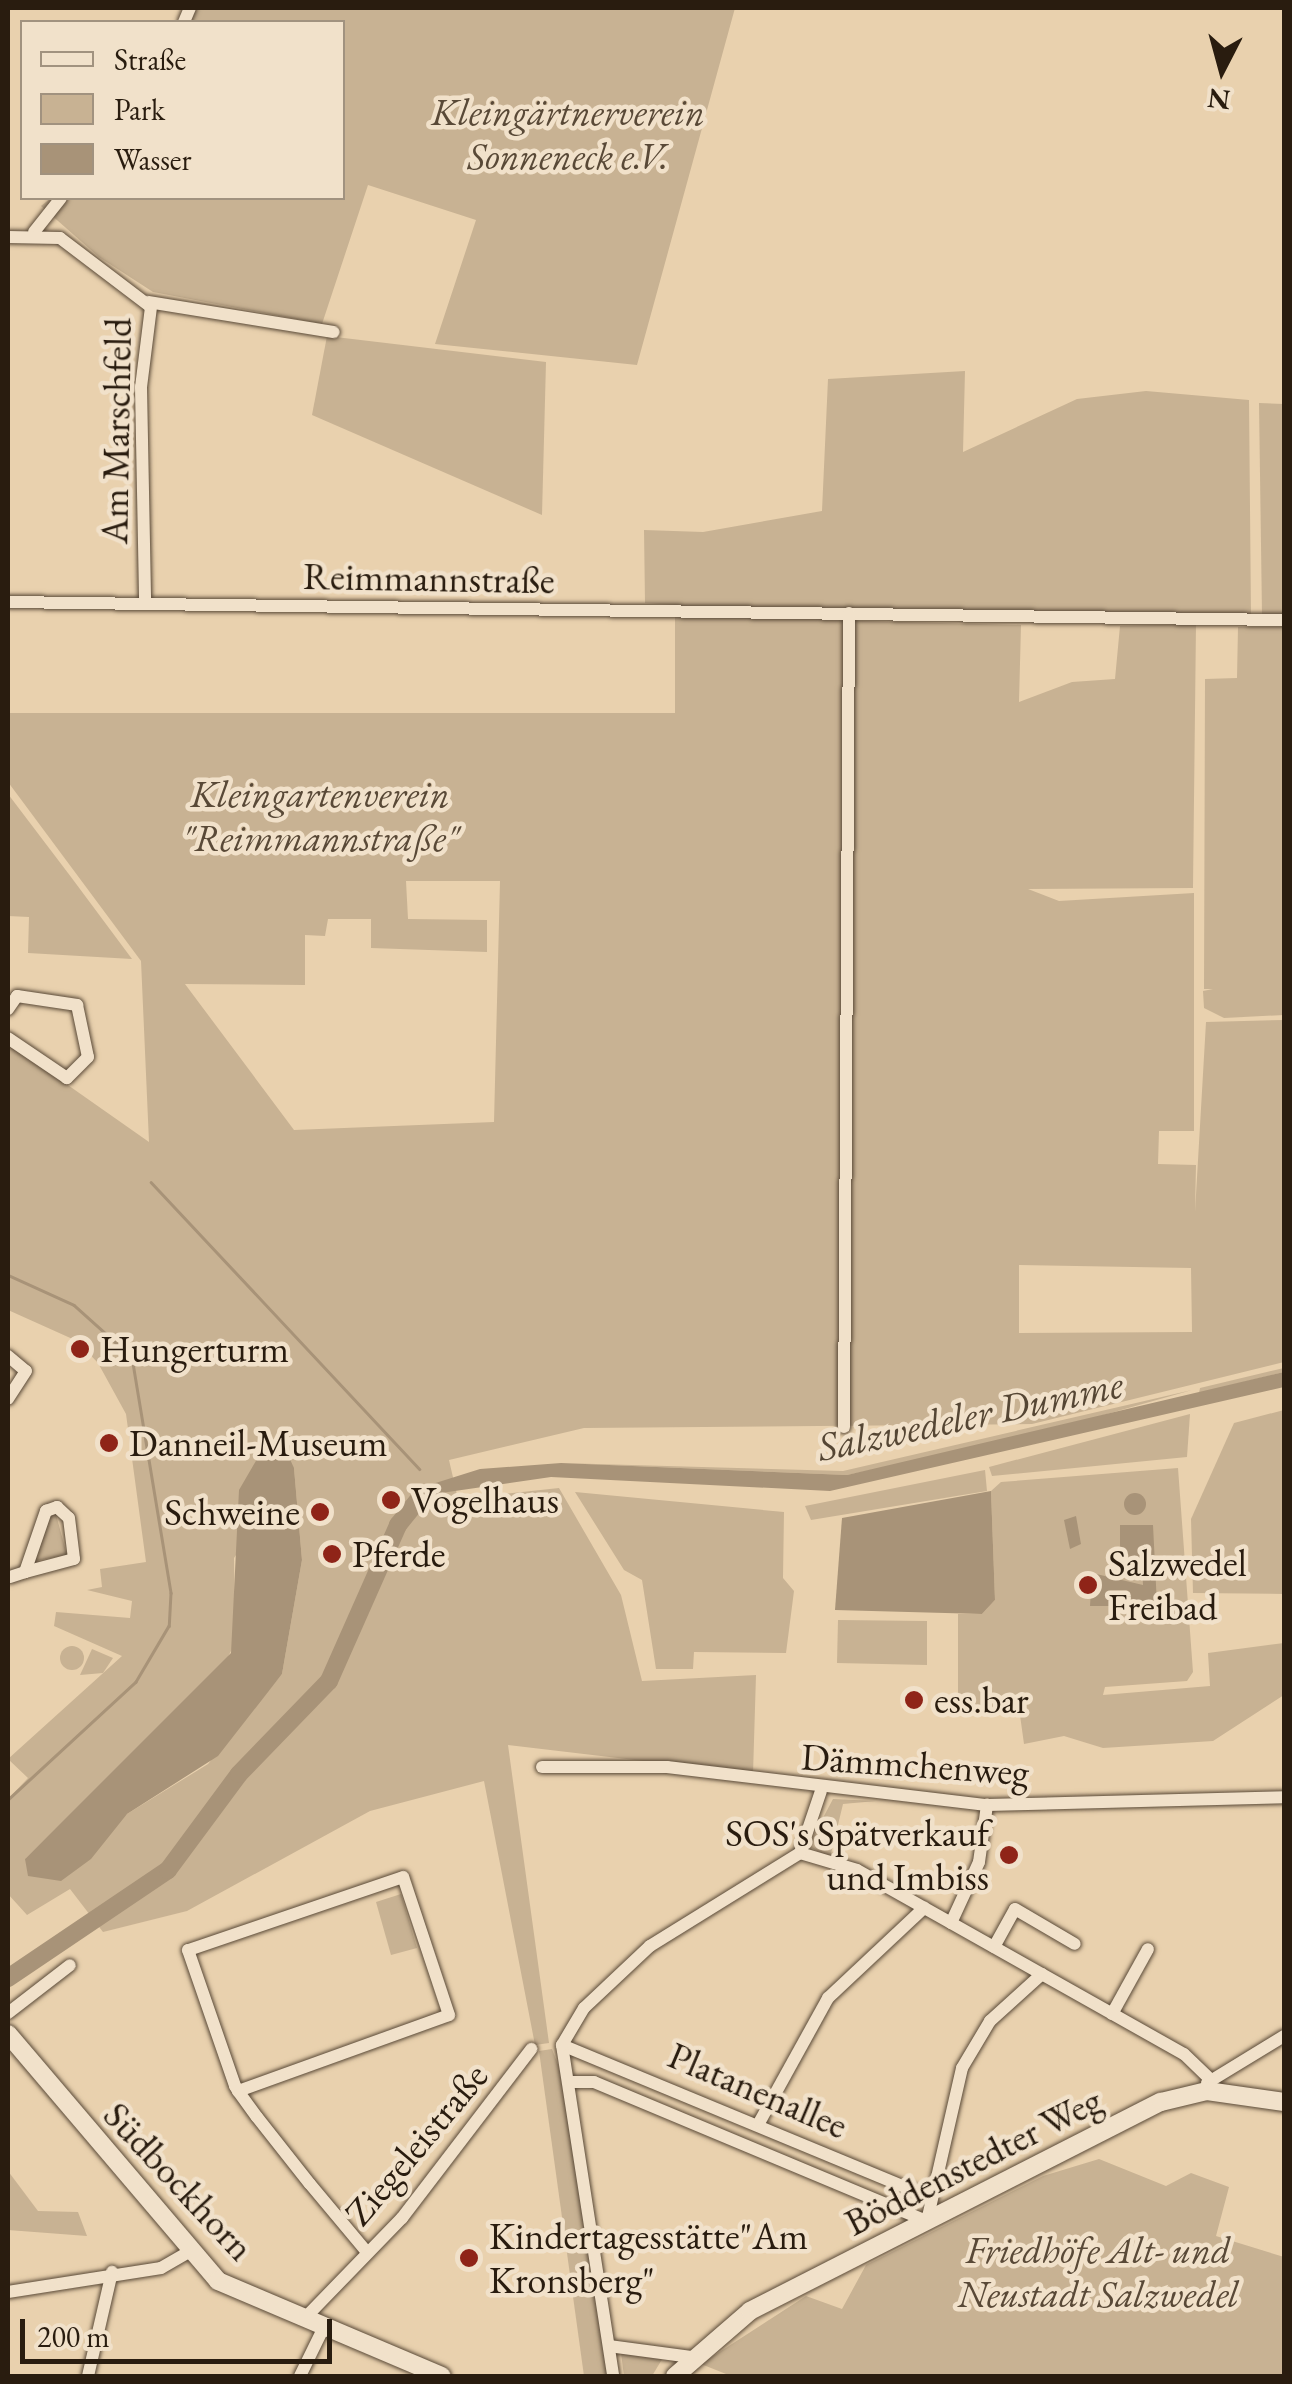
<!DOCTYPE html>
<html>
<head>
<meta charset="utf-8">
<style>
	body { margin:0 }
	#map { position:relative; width:1292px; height:2384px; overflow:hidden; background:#e9d1ae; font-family:"EB Garamond",serif }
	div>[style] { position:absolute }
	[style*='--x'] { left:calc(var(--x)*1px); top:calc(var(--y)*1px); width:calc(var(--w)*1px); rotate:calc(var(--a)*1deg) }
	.green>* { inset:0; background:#c8b293 }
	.round { border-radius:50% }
	.water>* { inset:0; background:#a89378 }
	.stream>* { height:2.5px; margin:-1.25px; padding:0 1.25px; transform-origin:1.25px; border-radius:1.25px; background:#a89378 }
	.river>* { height:18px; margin:-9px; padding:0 9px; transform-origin:9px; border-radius:9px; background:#a89378 }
	.roads { filter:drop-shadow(0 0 2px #594937) drop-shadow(0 0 2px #594937) }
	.street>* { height:12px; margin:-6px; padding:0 6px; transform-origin:6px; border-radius:6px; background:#f1e1ca }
	.secondary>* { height:18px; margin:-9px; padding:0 9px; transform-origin:9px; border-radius:9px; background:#f1e1ca }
	.dots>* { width:28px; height:28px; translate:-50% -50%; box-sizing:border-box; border:5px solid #f1e1ca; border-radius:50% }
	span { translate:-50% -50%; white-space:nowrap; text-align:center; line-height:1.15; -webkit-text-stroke:9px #f1e1ca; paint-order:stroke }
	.park-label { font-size:38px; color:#594937; font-style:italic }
	.street-label { font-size:38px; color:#291c0f }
	.poi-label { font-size:38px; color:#291c0f }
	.left { translate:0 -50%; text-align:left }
	.right { translate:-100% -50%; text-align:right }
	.water-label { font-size:40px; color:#554634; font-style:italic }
	.frame { position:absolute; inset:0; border:10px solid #291c0f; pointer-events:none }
	.legend { position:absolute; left:20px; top:20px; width:325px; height:180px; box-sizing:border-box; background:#f1e1ca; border:2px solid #a1927f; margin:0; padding:12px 18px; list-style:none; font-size:30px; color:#291c0f }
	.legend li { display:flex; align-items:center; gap:20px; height:50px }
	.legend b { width:50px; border:2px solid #a1927f }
	.north { position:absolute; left:1172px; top:20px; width:100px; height:100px; -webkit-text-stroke:8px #f1e1ca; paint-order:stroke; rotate:186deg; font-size:28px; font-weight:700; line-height:40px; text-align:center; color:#291c0f }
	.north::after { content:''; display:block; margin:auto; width:35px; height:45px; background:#291c0f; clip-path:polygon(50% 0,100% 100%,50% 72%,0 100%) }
	.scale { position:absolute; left:20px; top:2319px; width:312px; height:45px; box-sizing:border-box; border:5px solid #291c0f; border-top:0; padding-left:12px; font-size:30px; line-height:35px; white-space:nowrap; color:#291c0f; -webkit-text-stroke:8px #f1e1ca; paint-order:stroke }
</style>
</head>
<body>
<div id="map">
	<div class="green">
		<div style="clip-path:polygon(192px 8px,735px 8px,637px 365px,435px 344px,476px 220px,368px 185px,322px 324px,153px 292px,99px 257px,41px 206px,51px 198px,342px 198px,342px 22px,186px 22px)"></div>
		<div style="clip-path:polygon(327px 336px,546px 362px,542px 515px,312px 415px)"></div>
		<div style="clip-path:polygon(evenodd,965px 371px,963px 452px,1077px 399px,1146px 391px,1249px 400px,1251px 615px,822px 608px,822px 620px,1021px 625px,1019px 702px,1072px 682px,1115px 679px,1120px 626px,1196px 624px,1193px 888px,1028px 889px,1059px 901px,1194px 893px,1194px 1131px,1159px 1131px,1158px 1164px,1196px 1165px,1195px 1212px,1206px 1022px,1284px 1020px,1284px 1362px,1032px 1424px,584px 1428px,449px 1460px,458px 1499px,559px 1488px,621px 1595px,642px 1681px,756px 1675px,753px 1774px,508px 1745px,549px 2043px,535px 2045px,484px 1781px,370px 1811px,187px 1911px,103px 1932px,70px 1889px,27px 1915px,8px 1894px,8px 1799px,28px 1778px,8px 1759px,122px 1656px,54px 1626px,56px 1612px,130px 1618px,132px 1601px,87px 1590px,102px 1587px,100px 1569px,146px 1562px,126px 1414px,98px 1363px,77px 1341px,8px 1310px,8px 1043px,149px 1142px,141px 961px,8px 782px,8px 713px,675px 713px,675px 605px,645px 603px,644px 530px,703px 532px,822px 511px,828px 379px,965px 371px,406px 881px,500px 881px,494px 1122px,294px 1130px,185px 984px,305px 985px,305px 935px,325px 936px,328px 919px,371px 919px,371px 948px,487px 952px,487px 920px,408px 919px,406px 881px,965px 371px,1019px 1265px,1191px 1268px,1192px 1332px,1019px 1333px,1019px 1265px,965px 371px,294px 1468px,302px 1560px,282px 1674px,208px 1764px,127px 1814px,25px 1859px,225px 1663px,235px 1643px,234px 1558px,294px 1468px)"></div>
		<div style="clip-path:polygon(1259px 403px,1284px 404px,1284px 615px,1262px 615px)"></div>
		<div style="clip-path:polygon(1238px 627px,1284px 627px,1284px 1015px,1224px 1018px,1204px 1008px,1203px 991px,1213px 989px,1204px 989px,1205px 679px,1237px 678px)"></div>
		<div style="clip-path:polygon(8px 794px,71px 877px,132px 959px,28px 953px,29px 917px,8px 916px)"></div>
		<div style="clip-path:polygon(1284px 1368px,1284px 1372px,1199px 1393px,1200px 1388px)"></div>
		<div style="clip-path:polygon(1192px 1390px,1012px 1441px,847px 1475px,561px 1463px,843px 1471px)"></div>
		<div style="clip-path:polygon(1284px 1410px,1284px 1594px,1193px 1593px,1191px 1519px,1234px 1423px)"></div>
		<div style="clip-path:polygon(1190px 1414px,1187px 1457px,992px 1476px,989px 1467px)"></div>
		<div style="clip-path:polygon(1178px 1468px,1193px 1672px,1187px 1681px,1105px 1687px,1103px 1695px,1210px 1686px,1208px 1653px,1284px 1643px,1284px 1695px,1213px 1741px,1103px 1748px,1064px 1736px,1024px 1744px,1019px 1708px,958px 1708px,958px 1614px,982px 1614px,995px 1600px,991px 1491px,1001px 1482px)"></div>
		<div style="clip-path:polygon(985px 1470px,987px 1491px,811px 1520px,805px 1506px)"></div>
		<div style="clip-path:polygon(575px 1492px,784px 1512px,783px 1578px,794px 1591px,786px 1653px,694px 1652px,693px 1669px,656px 1669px,642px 1580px,624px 1570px)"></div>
		<div style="clip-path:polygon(55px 1511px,67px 1555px,35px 1561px,45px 1514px)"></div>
		<div style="clip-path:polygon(838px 1620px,927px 1621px,927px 1665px,837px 1663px)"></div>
		<div class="round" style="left:60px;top:1646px;width:24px;height:24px"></div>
		<div style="clip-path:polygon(92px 1649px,113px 1658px,103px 1673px,80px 1675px)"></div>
		<div style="clip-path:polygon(833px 1799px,876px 1801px,843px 1804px,830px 1858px,808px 1846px)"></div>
		<div style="clip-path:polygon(401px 1894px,417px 1948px,391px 1955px,376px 1902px)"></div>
		<div style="clip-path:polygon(552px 2049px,566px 2086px,607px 2376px,584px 2376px,539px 2051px)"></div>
		<div style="clip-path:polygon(1099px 2159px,1166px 2186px,1191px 2173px,1229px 2187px,1216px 2236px,1284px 2257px,1284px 2376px,731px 2376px,701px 2364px,806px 2296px,842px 2309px,866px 2265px,1043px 2176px)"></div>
		<div style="clip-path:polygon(8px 2171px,38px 2211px,78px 2212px,87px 2236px,8px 2230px)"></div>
		<div style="clip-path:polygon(621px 2353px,664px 2356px,652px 2376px,624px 2376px)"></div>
	</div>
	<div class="water">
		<div style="clip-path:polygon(1284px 1372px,1284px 1387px,830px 1491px,551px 1477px,441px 1493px,404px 1511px,426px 1486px,480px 1469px,561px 1463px,847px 1475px)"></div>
		<div style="clip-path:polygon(268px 1440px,282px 1442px,294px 1468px,302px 1560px,282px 1674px,218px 1756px,127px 1814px,91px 1859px,61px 1881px,28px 1876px,25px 1859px,231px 1653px,239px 1490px)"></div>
		<div style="clip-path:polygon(991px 1491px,995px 1600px,982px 1614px,835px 1610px,842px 1518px)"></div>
		<div class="round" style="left:1124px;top:1493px;width:22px;height:22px"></div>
		<div style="clip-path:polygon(1076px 1516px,1081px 1544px,1070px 1549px,1064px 1520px)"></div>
		<div style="clip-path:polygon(1120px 1525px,1153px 1525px,1157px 1605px,1116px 1597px,1113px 1606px,1090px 1606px,1092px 1573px,1143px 1585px,1142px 1566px,1120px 1566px)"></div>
	</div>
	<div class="stream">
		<div style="--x:151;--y:1182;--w:393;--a:46.9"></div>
		<div style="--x:8;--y:1275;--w:72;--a:24.4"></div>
		<div style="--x:74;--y:1305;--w:78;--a:41.9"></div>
		<div style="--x:132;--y:1357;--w:239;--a:80.6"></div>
		<div style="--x:171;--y:1593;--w:33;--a:93"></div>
		<div style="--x:169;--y:1626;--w:65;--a:120.5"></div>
		<div style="--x:136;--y:1682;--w:174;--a:137.3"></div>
	</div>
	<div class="river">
		<div style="--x:8;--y:1978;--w:193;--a:-34"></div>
		<div style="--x:168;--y:1870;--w:119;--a:-53.5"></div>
		<div style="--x:239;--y:1774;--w:129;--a:-45.9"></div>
		<div style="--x:329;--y:1681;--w:171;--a:-66.1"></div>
		<div style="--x:398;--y:1525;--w:36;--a:-51"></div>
	</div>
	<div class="roads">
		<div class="street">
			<div style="--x:184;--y:22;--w:15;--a:-67"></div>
			<div style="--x:34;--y:232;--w:43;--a:-51.5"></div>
			<div style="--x:8;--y:237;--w:52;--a:1.1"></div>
			<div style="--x:60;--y:238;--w:114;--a:37.2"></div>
			<div style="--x:151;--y:307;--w:81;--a:97.1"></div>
			<div style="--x:141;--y:387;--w:217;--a:88.9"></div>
			<div style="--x:148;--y:302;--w:188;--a:9.2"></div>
			<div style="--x:8;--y:602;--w:1276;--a:0.81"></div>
			<div style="--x:8;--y:1009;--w:16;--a:-55"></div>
			<div style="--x:17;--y:996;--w:61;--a:8.5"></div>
			<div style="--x:77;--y:1005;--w:53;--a:78.1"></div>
			<div style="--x:88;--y:1057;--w:30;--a:135"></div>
			<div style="--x:67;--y:1078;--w:71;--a:-145.9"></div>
			<div style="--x:8;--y:1356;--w:23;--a:40"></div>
			<div style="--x:26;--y:1371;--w:33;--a:123"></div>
			<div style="--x:844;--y:1427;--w:814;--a:-89.65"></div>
			<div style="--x:10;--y:1577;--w:16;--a:-18"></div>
			<div style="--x:25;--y:1572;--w:65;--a:-71"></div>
			<div style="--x:46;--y:1511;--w:12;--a:-20"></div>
			<div style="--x:57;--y:1507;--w:16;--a:43"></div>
			<div style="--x:69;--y:1518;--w:41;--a:83"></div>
			<div style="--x:74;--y:1559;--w:51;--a:165.1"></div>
			<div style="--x:542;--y:1767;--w:125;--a:0"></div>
			<div style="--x:667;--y:1767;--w:322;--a:6.8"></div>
			<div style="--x:987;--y:1805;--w:297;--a:-1.5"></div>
			<div style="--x:800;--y:1853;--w:59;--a:16.6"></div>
			<div style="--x:857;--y:1870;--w:375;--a:29.4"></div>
			<div style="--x:1184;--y:2054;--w:33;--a:44"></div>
			<div style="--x:800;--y:1853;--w:65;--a:-71.3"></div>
			<div style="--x:951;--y:1923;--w:67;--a:-65.3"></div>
			<div style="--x:979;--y:1862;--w:58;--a:-82"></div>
			<div style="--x:994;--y:1947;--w:43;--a:-61.1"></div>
			<div style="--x:1015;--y:1909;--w:69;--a:30.3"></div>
			<div style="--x:8;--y:2013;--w:78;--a:-37.7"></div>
			<div style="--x:1112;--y:2014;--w:74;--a:-61"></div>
			<div style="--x:562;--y:2045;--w:397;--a:22.5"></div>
			<div style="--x:562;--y:2045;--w:335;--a:81.2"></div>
			<div style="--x:562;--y:2045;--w:43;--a:-59.3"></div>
			<div style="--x:584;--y:2008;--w:91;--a:-43.2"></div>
			<div style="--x:650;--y:1946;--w:176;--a:-31.8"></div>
			<div style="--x:572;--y:2082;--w:22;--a:0"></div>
			<div style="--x:594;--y:2082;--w:361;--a:22.7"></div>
			<div style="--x:927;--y:2221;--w:157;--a:-77.1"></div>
			<div style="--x:962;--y:2068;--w:55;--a:-59.2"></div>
			<div style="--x:990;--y:2021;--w:70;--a:-42.1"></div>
			<div style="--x:1207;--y:2083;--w:90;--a:-31.4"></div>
			<div style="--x:238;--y:2091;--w:224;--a:-19.8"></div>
			<div style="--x:449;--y:2015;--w:145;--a:-108.4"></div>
			<div style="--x:403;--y:1877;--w:227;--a:161.2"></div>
			<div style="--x:188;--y:1950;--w:144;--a:70.9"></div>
			<div style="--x:235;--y:2086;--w:6;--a:59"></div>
			<div style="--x:238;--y:2091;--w:32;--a:54"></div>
			<div style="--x:257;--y:2117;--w:85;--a:51.7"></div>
			<div style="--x:310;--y:2184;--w:87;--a:50.1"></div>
			<div style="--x:759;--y:2123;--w:143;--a:-61.1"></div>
			<div style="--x:828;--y:1998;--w:132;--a:-43.2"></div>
			<div style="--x:8;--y:2292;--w:155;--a:-8.9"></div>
			<div style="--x:161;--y:2268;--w:32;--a:-30"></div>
			<div style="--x:304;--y:2319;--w:141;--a:-45.9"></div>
			<div style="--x:402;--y:2218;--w:213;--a:-52.6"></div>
			<div style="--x:609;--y:2346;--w:83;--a:7.6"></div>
			<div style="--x:88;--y:2376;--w:107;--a:-77"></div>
			<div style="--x:300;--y:2376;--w:55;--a:-63.9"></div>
		</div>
		<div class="secondary">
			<div style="--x:8;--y:2034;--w:324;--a:49.6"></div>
			<div style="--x:218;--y:2281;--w:243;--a:23"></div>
			<div style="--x:675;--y:2376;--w:99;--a:-40.9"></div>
			<div style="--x:750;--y:2311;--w:461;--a:-27"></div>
			<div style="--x:1161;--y:2102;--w:47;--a:-13.4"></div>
			<div style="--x:1207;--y:2091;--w:78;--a:8.1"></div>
		</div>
	</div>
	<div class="dots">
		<div style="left:80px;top:1349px;background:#8f2418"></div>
		<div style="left:109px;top:1443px;background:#8f2418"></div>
		<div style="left:391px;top:1500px;background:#8f2418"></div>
		<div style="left:320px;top:1512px;background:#8f2418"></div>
		<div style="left:332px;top:1554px;background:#8f2418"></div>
		<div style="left:1088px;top:1585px;background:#8f2418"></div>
		<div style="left:914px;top:1700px;background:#8f2418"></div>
		<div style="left:1009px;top:1855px;background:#8f2418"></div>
		<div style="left:469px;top:2258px;background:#8f2418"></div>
	</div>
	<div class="park-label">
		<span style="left:568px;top:134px">Kleingärtnerverein<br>Sonneneck e.V.</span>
		<span style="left:320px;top:816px">Kleingartenverein<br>"Reimmannstraße"</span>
		<span style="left:1098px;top:2272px">Friedhöfe Alt- und<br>Neustadt Salzwedel</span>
	</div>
	<div class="street-label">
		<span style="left:116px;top:431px;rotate:-89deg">Am Marschfeld</span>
		<span style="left:429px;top:578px;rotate:1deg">Reimmannstraße</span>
		<span style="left:915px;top:1764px;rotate:4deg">Dämmchenweg</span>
		<span style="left:758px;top:2090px;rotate:23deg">Platanenallee</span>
		<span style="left:416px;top:2144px;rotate:-50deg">Ziegeleistraße</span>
		<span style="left:973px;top:2161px;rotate:-27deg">Böddenstedter Weg</span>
		<span style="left:179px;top:2181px;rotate:47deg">Südbockhorn</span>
	</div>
	<div class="poi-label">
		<span class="left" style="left:100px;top:1349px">Hungerturm</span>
		<span class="left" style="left:129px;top:1443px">Danneil-Museum</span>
		<span class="left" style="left:411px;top:1500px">Vogelhaus</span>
		<span class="right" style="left:300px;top:1512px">Schweine</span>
		<span class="left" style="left:352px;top:1554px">Pferde</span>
		<span class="left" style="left:1108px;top:1585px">Salzwedel<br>Freibad</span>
		<span class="left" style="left:934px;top:1700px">ess.bar</span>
		<span class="right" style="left:989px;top:1855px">SOS's Spätverkauf<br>und Imbiss</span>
		<span class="left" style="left:489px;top:2258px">Kindertagesstätte"Am<br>Kronsberg"</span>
	</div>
	<div class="water-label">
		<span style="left:970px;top:1415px;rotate:-12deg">Salzwedeler Dumme</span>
	</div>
	<div class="frame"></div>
	<ul class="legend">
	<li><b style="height:12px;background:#f1e1ca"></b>Straße</li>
	<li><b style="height:28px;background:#c8b293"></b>Park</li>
	<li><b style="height:28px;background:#a89378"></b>Wasser</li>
	</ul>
	<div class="north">N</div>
	<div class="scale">200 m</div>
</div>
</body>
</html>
